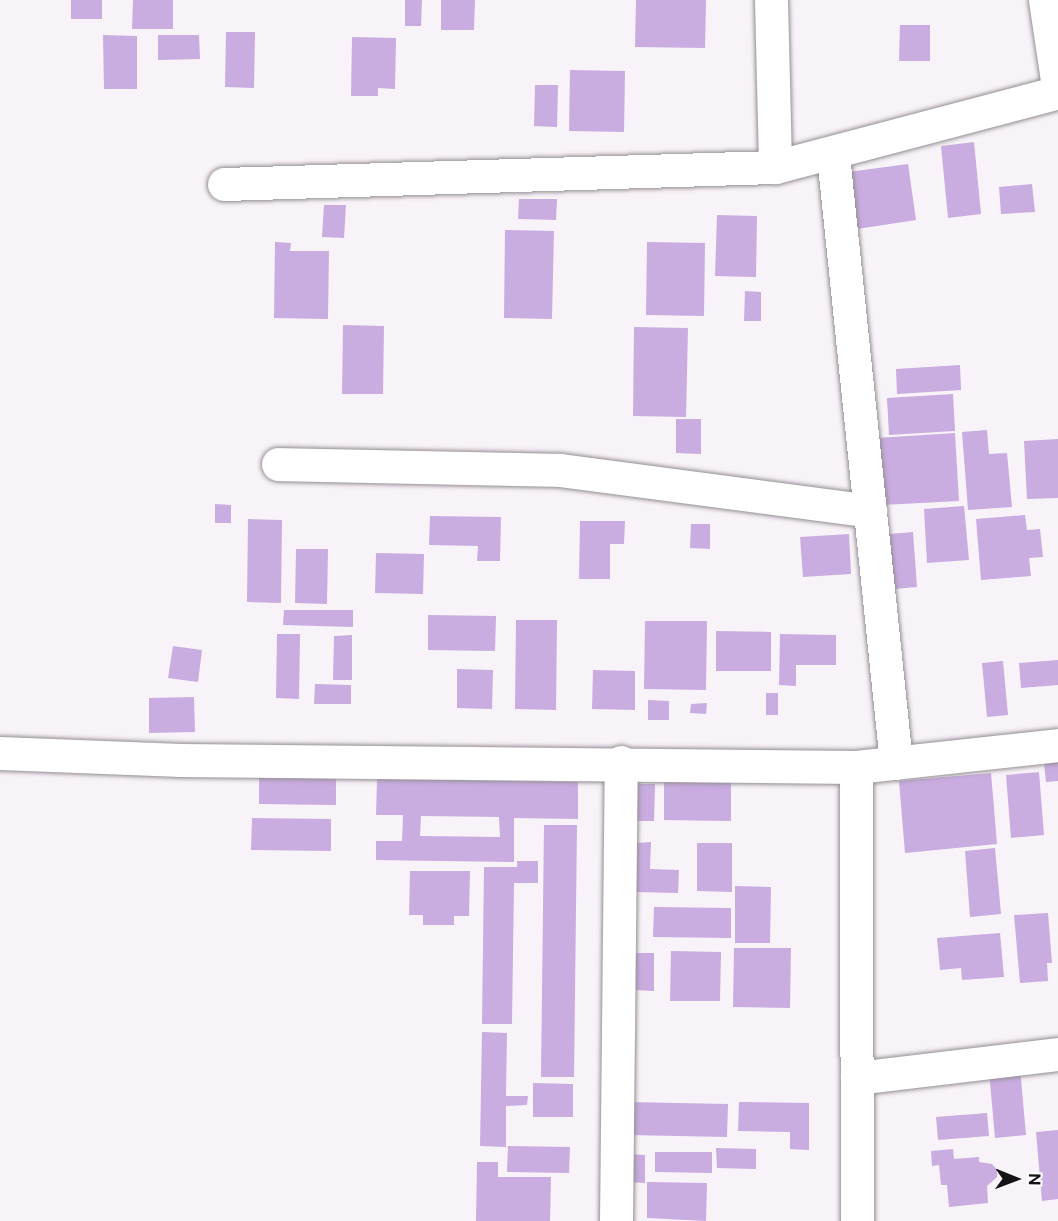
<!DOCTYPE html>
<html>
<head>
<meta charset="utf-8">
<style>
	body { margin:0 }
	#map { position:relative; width:1058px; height:1221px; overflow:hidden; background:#f8f3f8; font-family:"Public Sans",sans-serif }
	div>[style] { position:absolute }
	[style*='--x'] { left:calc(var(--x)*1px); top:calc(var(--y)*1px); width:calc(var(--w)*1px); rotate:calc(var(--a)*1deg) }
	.building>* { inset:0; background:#c9ace0 }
	.roads { filter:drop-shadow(0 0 2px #938f93) drop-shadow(0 0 2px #938f93) }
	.minor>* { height:33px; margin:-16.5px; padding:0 16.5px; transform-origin:16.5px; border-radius:16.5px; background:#fff }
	span { translate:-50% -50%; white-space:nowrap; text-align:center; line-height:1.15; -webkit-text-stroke:5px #fff; paint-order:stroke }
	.north { position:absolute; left:986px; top:1149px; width:60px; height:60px; -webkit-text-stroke:4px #fff; paint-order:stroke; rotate:91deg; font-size:16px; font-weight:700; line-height:24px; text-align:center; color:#151315 }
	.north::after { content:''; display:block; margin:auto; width:21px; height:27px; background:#151315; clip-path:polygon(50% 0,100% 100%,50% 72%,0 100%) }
</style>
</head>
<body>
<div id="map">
	<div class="building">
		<div style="clip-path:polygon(71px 0,102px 0,102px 19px,71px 19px)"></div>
		<div style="clip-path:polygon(133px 0,173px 0,173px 29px,132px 29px)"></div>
		<div style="clip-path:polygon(405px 0,422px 0,421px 26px,405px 26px)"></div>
		<div style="clip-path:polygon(441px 0,475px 0,474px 30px,441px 30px)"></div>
		<div style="clip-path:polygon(636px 0,706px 0,705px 48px,635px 47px)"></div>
		<div style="clip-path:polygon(900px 25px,930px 25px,930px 61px,899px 61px)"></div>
		<div style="clip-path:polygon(226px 32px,255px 32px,254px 88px,225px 87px)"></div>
		<div style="clip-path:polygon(103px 35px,137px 36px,137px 89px,104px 89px)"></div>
		<div style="clip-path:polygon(158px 35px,199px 35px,200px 59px,158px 60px)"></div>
		<div style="clip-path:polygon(352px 37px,396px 38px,395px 89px,378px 88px,378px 96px,351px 96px)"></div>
		<div style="clip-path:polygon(570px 70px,625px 71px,624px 132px,569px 131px)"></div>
		<div style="clip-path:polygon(535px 85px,558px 85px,557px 127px,534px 126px)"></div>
		<div style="clip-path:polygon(974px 142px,981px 214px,948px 218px,941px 146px)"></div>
		<div style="clip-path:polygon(908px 164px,916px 220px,857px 229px,848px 172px)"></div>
		<div style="clip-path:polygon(1032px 184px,1035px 212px,1001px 214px,999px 187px)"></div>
		<div style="clip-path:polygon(519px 199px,557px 199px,556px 220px,518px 219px)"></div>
		<div style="clip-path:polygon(324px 205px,346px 205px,344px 238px,322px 237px)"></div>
		<div style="clip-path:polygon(717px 215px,757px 216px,756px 277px,715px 276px)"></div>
		<div style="clip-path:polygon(505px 230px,554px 231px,552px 319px,504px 318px)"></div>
		<div style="clip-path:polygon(275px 242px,291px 243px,290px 251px,329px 251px,328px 319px,274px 318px)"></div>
		<div style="clip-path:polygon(647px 242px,705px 243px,704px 316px,646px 315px)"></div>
		<div style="clip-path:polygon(745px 291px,761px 292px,761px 321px,744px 321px)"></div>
		<div style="clip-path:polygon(343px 325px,384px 326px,383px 394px,342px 394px)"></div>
		<div style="clip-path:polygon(634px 327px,688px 328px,686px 417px,633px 416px)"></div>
		<div style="clip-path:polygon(960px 365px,961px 390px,897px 394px,896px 369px)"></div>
		<div style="clip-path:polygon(953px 394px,955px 431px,889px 435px,887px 398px)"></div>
		<div style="clip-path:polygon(676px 419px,701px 419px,701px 454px,676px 453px)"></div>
		<div style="clip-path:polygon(987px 430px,989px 454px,1007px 453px,1012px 507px,968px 510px,962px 432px)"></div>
		<div style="clip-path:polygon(955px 433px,959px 501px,882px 505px,877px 438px)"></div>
		<div style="clip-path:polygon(1058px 439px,1058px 498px,1027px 499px,1024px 441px)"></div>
		<div style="clip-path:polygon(215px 504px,231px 505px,231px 523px,215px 523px)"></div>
		<div style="clip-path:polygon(964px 506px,969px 560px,927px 563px,924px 509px)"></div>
		<div style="clip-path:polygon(1025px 515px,1027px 530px,1040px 529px,1043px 557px,1029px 558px,1031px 576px,981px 580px,976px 519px)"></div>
		<div style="clip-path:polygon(430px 516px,501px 517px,500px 561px,477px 561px,478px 546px,429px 545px)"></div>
		<div style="clip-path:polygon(248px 519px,282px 520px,281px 603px,247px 602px)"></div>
		<div style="clip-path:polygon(580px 521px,625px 521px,624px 544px,610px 544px,610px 579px,579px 579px)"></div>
		<div style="clip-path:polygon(691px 524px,710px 524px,710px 549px,690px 548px)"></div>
		<div style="clip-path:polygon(913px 532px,917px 587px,894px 589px,889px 534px)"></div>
		<div style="clip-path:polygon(849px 534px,851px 574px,803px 577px,800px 537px)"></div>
		<div style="clip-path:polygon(296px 549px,328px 549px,327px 604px,295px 603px)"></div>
		<div style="clip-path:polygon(376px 553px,424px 554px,423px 594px,375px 593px)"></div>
		<div style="clip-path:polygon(284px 610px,353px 610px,353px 627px,283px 625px)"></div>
		<div style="clip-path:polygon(428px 615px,496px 616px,495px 651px,428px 650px)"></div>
		<div style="clip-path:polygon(516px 620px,557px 620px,556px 710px,515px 709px)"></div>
		<div style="clip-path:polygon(645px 621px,707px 621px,706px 690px,644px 689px)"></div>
		<div style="clip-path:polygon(716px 631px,771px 632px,771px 671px,716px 671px)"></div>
		<div style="clip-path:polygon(277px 634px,300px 634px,299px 699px,276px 698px)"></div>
		<div style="clip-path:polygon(780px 634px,836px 635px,836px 665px,796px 665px,796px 686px,779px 685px)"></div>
		<div style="clip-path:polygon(352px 635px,352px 680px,333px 680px,334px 636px)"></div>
		<div style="clip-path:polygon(173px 646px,202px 650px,198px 682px,168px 678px)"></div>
		<div style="clip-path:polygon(1058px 660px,1058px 685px,1021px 688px,1019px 663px)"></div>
		<div style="clip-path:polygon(1003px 661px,1008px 715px,987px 717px,982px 663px)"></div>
		<div style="clip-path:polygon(457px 669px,493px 670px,492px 709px,457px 708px)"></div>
		<div style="clip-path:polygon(593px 670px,635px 671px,635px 710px,592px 709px)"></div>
		<div style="clip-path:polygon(315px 684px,351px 685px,351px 704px,314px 704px)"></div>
		<div style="clip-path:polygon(766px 693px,778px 693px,778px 715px,766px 715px)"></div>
		<div style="clip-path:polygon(194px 697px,195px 732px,149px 733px,149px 698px)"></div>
		<div style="clip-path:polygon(648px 700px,669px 701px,669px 720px,648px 720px)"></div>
		<div style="clip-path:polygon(707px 703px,706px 714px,690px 713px,691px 704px)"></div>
		<div style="clip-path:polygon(1058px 761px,1058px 781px,1046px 782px,1044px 763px)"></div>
		<div style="clip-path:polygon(1039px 772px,1044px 835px,1011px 838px,1006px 775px)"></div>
		<div style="clip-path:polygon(991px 773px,997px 844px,905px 853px,899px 781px)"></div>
		<div style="clip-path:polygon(259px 774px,336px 775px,336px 805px,259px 804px)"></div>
		<div style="clip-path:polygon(evenodd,377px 779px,578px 782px,578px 819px,514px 818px,514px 862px,376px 860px,376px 841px,402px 841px,403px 815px,376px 815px,377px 779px,421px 816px,499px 817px,500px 837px,420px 836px,421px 816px)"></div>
		<div style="clip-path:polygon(664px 780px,731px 781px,731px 821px,664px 820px)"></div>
		<div style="clip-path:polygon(634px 784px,655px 784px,654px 821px,634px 821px)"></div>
		<div style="clip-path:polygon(252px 818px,331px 819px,331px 851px,251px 850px)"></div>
		<div style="clip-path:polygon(544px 825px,577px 825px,574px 1077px,541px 1077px)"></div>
		<div style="clip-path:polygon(651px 842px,650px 869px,679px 870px,678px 893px,636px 892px,637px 843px)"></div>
		<div style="clip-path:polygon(697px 843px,732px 843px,732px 892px,697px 891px)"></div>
		<div style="clip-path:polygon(995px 848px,1001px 914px,970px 917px,965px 851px)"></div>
		<div style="clip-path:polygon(517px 861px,538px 861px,538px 883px,514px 883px,512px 1024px,482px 1024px,484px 867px,517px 867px)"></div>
		<div style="clip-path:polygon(410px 871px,470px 871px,469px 916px,454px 916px,454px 925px,423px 925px,423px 915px,409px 915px)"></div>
		<div style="clip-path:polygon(735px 886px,771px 887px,770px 943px,735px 943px)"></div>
		<div style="clip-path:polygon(654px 907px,731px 908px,731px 938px,653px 937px)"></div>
		<div style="clip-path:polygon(1048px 913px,1052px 963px,1047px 963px,1048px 981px,1020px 983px,1014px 915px)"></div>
		<div style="clip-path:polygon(1000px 933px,1004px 977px,962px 980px,961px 968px,940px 970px,937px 938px)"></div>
		<div style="clip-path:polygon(734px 948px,791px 948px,790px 1008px,733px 1007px)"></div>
		<div style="clip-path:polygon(671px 951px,721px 952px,720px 1001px,670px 1001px)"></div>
		<div style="clip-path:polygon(635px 953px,654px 953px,654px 991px,634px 990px)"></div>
		<div style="clip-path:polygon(482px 1032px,507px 1033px,506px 1096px,528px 1096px,527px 1105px,506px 1106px,506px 1147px,480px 1146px)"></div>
		<div style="clip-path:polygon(1020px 1068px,1026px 1135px,995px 1138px,989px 1071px)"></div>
		<div style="clip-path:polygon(533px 1083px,573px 1084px,573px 1117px,533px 1117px)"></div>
		<div style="clip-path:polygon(628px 1102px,728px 1104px,727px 1137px,628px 1135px)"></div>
		<div style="clip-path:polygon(739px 1102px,809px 1103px,809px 1150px,790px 1149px,790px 1132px,738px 1131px)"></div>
		<div style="clip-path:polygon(987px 1113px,989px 1136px,938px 1140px,936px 1117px)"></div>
		<div style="clip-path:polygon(1058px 1130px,1058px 1199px,1042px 1201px,1036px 1132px)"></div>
		<div style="clip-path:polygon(508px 1146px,570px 1147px,569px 1173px,507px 1172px)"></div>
		<div style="clip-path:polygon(716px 1148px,756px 1149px,756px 1169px,717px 1168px)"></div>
		<div style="clip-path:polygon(953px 1149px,954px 1159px,979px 1157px,979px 1162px,992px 1164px,997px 1170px,997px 1177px,987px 1186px,988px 1203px,949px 1207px,947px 1185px,941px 1185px,939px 1165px,932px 1166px,931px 1151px)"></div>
		<div style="clip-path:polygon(655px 1152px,712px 1152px,712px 1173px,655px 1172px)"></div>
		<div style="clip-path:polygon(627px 1154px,645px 1155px,645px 1183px,627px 1182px)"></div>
		<div style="clip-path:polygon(477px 1162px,498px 1162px,498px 1177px,551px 1177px,550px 1221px,476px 1221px)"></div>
		<div style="clip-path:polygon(647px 1182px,707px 1183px,706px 1221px,647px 1218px)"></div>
	</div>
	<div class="roads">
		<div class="minor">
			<div style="--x:771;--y:0;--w:167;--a:88.6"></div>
			<div style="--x:1045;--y:0;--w:88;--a:81.5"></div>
			<div style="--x:833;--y:155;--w:611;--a:84.08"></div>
			<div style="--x:224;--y:184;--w:551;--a:-1.77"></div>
			<div style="--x:775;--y:167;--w:293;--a:-14.8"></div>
			<div style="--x:278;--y:464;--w:282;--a:1.2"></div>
			<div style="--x:560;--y:470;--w:313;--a:7.5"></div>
			<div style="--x:0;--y:753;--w:181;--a:2.2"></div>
			<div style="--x:181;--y:760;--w:675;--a:0.59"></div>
			<div style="--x:856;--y:767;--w:203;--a:-6.2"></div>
			<div style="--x:856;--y:767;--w:454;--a:89.9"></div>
			<div style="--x:857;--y:1078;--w:202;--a:-6.8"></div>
			<div style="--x:616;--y:1221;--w:459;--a:-89.4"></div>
		</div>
	</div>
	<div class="north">N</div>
</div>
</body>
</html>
